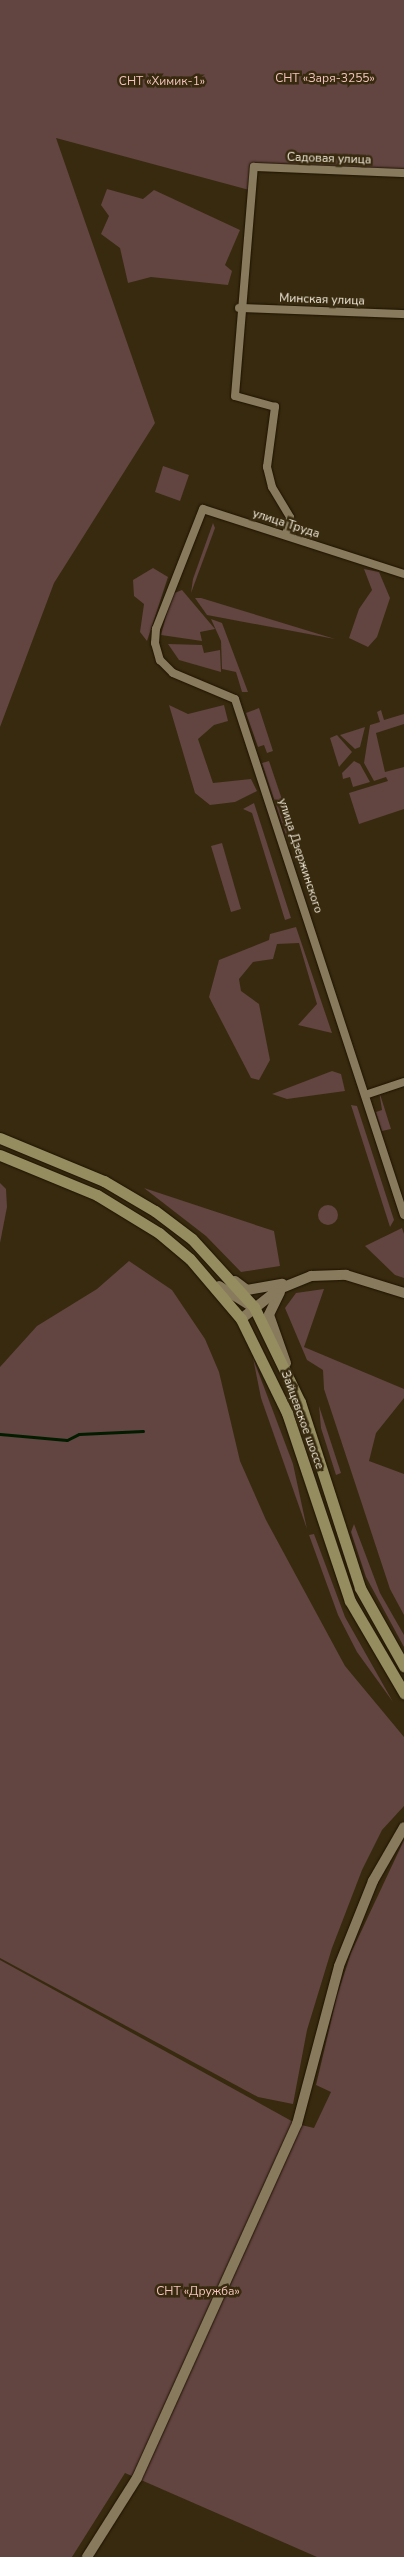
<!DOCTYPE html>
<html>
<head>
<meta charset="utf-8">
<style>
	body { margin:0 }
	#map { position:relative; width:404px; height:2557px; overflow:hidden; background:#372a0f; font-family:"Nunito Sans",sans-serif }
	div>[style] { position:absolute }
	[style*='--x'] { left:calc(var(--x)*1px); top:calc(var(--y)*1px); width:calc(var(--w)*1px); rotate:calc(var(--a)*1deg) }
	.green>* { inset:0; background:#624440 }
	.round { border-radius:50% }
	.stream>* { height:3px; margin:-1.5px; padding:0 1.5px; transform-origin:1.5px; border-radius:1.5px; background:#021c00 }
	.roads { filter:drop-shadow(0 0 1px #1f1300) drop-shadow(0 0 1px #1f1300) }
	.minor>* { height:8px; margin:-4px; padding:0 4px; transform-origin:4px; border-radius:4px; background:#887a5c }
	.tertiary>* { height:10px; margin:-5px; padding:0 5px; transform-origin:5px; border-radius:5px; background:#887a5c }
	.secondary>* { height:11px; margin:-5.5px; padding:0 5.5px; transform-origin:5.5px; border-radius:5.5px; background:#958d60 }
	span { translate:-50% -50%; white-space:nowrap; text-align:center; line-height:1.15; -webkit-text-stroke:5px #372a0f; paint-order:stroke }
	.park-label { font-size:12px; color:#f5c4bd }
	.street-label { font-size:12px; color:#f7efdf }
</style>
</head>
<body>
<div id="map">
	<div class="green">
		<div style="clip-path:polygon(0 0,404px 0,404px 173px,254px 167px,253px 191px,56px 138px,155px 423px,54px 583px,0 727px)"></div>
		<div style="clip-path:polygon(107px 189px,143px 199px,154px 190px,240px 230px,225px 265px,232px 271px,228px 285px,151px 277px,128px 283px,120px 248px,101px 234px,109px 216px,101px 205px)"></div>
		<div style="clip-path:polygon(163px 466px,189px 475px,180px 501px,155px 492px)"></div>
		<div style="clip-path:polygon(213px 523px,215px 528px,191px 593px,193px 579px)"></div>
		<div style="clip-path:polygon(153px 568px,168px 577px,147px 641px,140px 632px,144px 604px,134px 596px,133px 580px)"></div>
		<div style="clip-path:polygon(364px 569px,379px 572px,390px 598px,377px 637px,368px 647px,349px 638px,359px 609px,372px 590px)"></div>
		<div style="clip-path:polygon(182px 590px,215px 629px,200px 632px,202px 641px,161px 635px,172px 594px)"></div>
		<div style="clip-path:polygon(195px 598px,201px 598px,335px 639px,207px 615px)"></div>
		<div style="clip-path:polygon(211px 619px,222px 623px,248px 692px,242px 692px,236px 672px,222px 669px,221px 641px)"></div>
		<div style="clip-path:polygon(168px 644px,202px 645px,204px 653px,220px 650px,221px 672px,179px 660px)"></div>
		<div style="clip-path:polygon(169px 705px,188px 714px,224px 705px,228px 721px,214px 725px,198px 739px,213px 783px,251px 779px,257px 791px,235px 802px,210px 805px,195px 793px)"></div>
		<div style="clip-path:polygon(259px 708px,273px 751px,267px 753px,264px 745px,258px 747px,246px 713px)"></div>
		<div style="clip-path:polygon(381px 710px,384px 720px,404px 714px,404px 724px,376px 733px,385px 772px,404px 767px,404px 809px,359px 824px,349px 793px,388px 781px,386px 777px,374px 781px,364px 763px,370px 725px,380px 722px,377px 712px)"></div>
		<div style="clip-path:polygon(365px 727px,360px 747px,355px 749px,340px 735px)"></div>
		<div style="clip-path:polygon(337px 735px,352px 752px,339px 767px,330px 738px)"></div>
		<div style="clip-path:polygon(269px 761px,294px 835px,287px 838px,262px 763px)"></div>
		<div style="clip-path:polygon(354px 761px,360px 764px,370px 782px,353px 787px,350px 777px,343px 779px,342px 773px)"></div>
		<div style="clip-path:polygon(254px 803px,291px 918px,285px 920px,252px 813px,243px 809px)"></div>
		<div style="clip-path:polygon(222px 843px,241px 909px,231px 912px,211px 846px)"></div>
		<div style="clip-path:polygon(296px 927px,332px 1033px,298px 1025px,317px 1004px,299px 943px,277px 944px,273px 959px,253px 962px,239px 979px,241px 991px,259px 1004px,270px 1060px,259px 1080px,251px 1078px,209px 997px,219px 960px,269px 940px,270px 934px)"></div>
		<div style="clip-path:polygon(332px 1071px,341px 1074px,345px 1091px,287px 1099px,272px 1094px)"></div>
		<div style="clip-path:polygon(379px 1091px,391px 1129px,382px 1131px,376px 1112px,382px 1110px)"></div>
		<div style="clip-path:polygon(351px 1105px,357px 1106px,394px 1220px,390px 1227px)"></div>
		<div style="clip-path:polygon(0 1183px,6px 1189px,7px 1207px,0 1243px)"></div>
		<div style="clip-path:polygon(144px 1188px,274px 1231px,280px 1266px,241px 1272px,206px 1236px)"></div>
		<div class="round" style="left:318px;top:1205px;width:20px;height:20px"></div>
		<div style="clip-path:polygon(402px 1228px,404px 1234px,404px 1278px,395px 1275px,365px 1246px)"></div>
		<div style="clip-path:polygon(129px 1261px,172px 1290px,205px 1339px,219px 1372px,240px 1461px,266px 1520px,345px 1666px,404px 1737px,404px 1806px,382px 1830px,362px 1870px,332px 1948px,307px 2030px,293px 2104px,258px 2097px,0 1958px,0 1367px,37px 1326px,97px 1289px)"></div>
		<div style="clip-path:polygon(324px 1289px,304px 1347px,404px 1389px,404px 1398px,376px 1433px,369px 1461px,404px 1474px,404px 1615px,390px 1589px,324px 1389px,323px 1370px,307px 1360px,285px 1308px,296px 1293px)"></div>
		<div style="clip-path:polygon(253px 1358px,293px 1464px,307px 1529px,261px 1398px)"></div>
		<div style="clip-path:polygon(319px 1406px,341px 1473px,336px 1475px,321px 1428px)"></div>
		<div style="clip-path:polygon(354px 1524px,380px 1593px,404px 1635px,404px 1647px,366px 1577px,351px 1532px)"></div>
		<div style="clip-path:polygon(314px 1534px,345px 1617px,393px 1702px,357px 1652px,338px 1615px,309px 1535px)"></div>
		<div style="clip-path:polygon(404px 1840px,404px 2557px,317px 2557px,125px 2473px,72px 2557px,0 2557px,0 1960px,297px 2124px,314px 2128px,331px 2092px,316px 2085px,337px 1996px,351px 1953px)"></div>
	</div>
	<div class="stream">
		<div style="--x:0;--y:1434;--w:67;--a:5.1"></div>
		<div style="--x:67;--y:1440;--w:13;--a:-27"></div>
		<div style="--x:79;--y:1434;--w:64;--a:-2.7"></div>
	</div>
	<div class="roads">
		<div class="minor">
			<div style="--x:239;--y:308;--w:165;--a:2.1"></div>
			<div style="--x:286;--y:535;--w:18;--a:-77"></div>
			<div style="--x:290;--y:517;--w:35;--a:-121"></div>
			<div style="--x:272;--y:487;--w:21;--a:-104"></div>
			<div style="--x:267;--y:467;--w:61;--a:-82.4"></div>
			<div style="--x:275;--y:407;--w:41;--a:-164.6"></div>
			<div style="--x:235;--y:396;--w:230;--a:-85.3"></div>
			<div style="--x:254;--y:167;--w:150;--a:2.3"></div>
			<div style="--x:404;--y:574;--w:211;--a:-162.1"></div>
			<div style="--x:203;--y:509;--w:129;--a:111.4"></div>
			<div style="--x:156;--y:629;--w:14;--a:94"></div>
			<div style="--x:155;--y:643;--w:18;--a:74"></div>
			<div style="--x:160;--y:660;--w:18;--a:45"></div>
			<div style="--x:173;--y:673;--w:67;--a:22.8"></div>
			<div style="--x:235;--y:699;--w:543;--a:71.87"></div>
			<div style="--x:365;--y:1095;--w:41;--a:-18.4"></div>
		</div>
		<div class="tertiary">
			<div style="--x:235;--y:1281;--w:15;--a:37"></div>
			<div style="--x:247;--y:1290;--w:36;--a:-10"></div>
			<div style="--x:219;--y:1286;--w:40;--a:32"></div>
			<div style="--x:280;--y:1292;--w:25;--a:116"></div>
			<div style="--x:269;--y:1315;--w:51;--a:70.5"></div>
			<div style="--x:241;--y:1319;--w:48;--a:-38.3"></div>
			<div style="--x:279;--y:1289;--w:35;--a:-22"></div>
			<div style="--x:311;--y:1276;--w:35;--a:-2"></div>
			<div style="--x:346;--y:1275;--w:61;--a:17.2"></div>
			<div style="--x:87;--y:2557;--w:93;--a:-57.7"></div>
			<div style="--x:137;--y:2478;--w:388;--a:-65.7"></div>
			<div style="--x:297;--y:2124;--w:163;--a:-75.1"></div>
			<div style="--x:339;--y:1966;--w:92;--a:-68.2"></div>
			<div style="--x:373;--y:1881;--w:62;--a:-60.1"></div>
		</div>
		<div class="secondary">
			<div style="--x:0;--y:1138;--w:113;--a:22.5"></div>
			<div style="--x:104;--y:1181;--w:59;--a:30.5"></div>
			<div style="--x:155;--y:1211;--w:46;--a:37.1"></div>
			<div style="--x:192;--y:1239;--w:92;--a:47.6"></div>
			<div style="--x:254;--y:1307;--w:106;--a:64.2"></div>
			<div style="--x:300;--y:1402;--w:195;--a:72.1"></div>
			<div style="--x:360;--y:1588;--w:90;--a:60.6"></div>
			<div style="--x:0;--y:1155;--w:105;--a:22.4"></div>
			<div style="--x:97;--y:1195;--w:73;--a:31.5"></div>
			<div style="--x:159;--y:1233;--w:40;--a:40"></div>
			<div style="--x:190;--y:1259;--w:79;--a:49.6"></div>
			<div style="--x:241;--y:1319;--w:105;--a:63.9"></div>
			<div style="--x:287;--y:1413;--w:198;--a:71.5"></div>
			<div style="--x:350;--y:1601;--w:107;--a:59.6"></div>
		</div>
	</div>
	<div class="park-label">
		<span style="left:325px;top:79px">СНТ «Заря-3255»</span>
		<span style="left:162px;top:82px">СНТ «Химик-1»</span>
		<span style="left:198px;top:2292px">СНТ «Дружба»</span>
	</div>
	<div class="street-label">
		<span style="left:329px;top:159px;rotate:2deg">Садовая улица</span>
		<span style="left:322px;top:300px;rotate:2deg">Минская улица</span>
		<span style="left:286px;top:524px;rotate:18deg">улица Труда</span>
		<span style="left:300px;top:856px;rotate:72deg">улица Дзержинского</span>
		<span style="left:302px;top:1420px;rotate:70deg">Зайцевское шоссе</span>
	</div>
</div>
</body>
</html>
